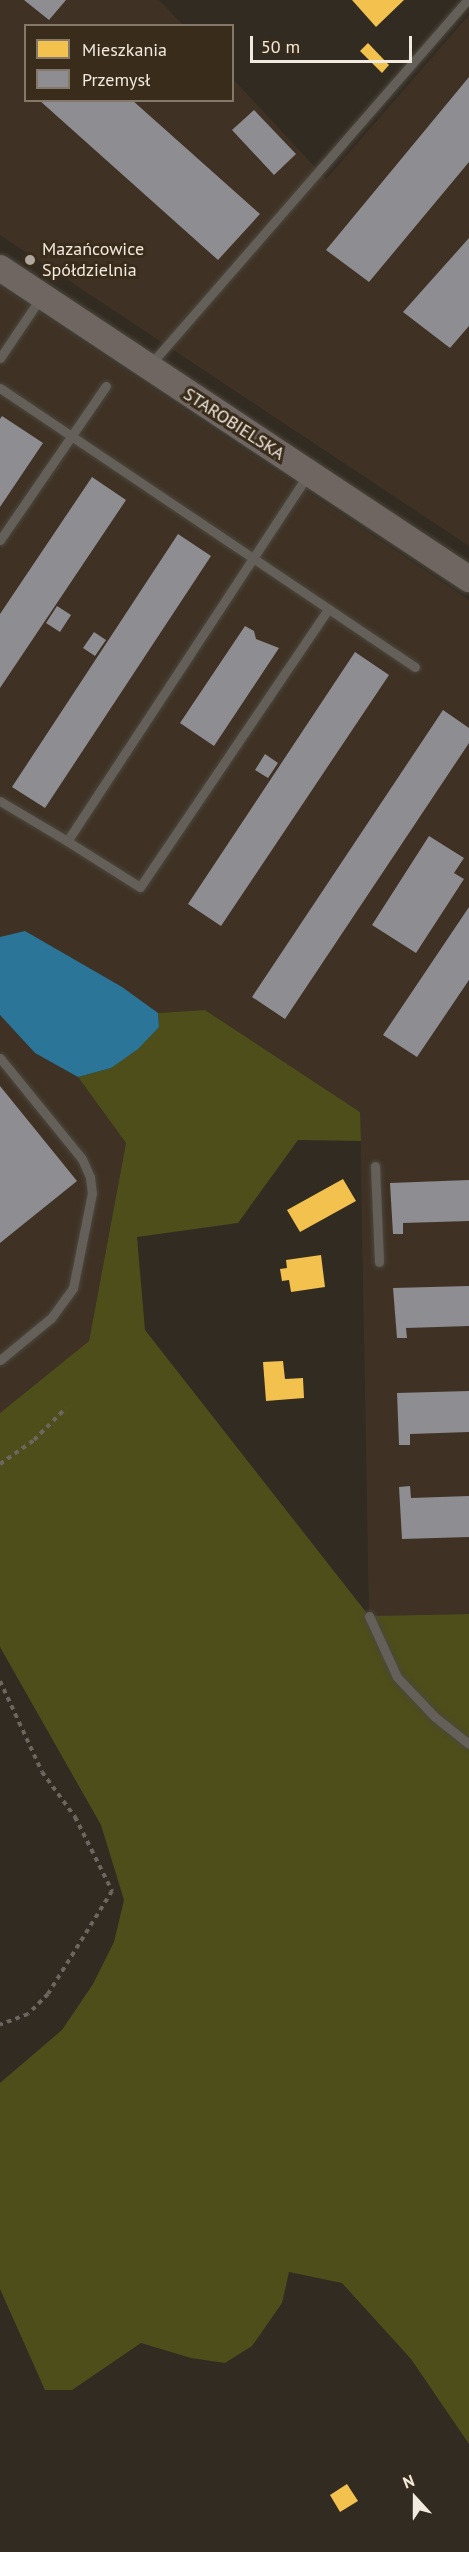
<!DOCTYPE html>
<html>
<head>
<meta charset="utf-8">
<style>
	body { margin:0 }
	#map { position:relative; width:469px; height:2552px; overflow:hidden; background:#322b22; font-family:"PT Sans",sans-serif }
	div>[style] { position:absolute }
	[style*='--x'] { left:calc(var(--x)*1px); top:calc(var(--y)*1px); width:calc(var(--w)*1px); rotate:calc(var(--a)*1deg) }
	.industrial>* { inset:0; background:#3f3225 }
	.green>* { inset:0; background:#4d4e1a }
	.water>* { inset:0; background:#2b7599 }
	.homes>* { inset:0; background:#f2c14e }
	.industry>* { inset:0; background:#8d8d92 }
	.path>* { height:4px; margin-top:-2px; transform-origin:0; background:repeating-linear-gradient(90deg,#6b6660 0 4.5px,transparent 0 9px) }
	.roads { filter:drop-shadow(0 0 2px #4c473e) drop-shadow(0 0 2px #4c473e) }
	.lane>* { height:9px; margin:-4.5px; padding:0 4.5px; transform-origin:4.5px; border-radius:4.5px; background:#645f58 }
	.secondary>* { height:26px; margin:-13px; padding:0 13px; transform-origin:13px; border-radius:13px; background:#6f6661 }
	.dots>* { width:16px; height:16px; translate:-50% -50%; box-sizing:border-box; border:3px solid #392c1b; border-radius:50% }
	span { translate:-50% -50%; white-space:nowrap; text-align:center; line-height:1.15; -webkit-text-stroke:6px #392c1b; paint-order:stroke }
	.poi-label { font-size:18px; color:#f2eadf }
	.left { translate:0 -50%; text-align:left }
	.street-label { font-size:18px; color:#f2eadf }
	.legend { position:absolute; left:24px; top:24px; width:210px; height:78px; box-sizing:border-box; background:#392c1b; border:2px solid #837869; margin:0; padding:8px 10px; list-style:none; font-size:18px; color:#f2eadf }
	.legend li { display:flex; align-items:center; gap:12px; height:30px }
	.legend b { width:30px; border:2px solid #837869 }
	.north { position:absolute; left:385px; top:2468px; width:60px; height:60px; -webkit-text-stroke:4px #392c1b; paint-order:stroke; rotate:339deg; font-size:16px; font-weight:700; line-height:24px; text-align:center; color:#f2eadf }
	.north::after { content:''; display:block; margin:auto; width:21px; height:27px; background:#f2eadf; clip-path:polygon(50% 0,100% 100%,50% 72%,0 100%) }
	.scale { position:absolute; left:250px; top:36px; width:162px; height:27px; box-sizing:border-box; border:3px solid #f2eadf; border-top:0; padding-left:8px; font-size:18px; line-height:21px; white-space:nowrap; color:#f2eadf; -webkit-text-stroke:4px #392c1b; paint-order:stroke }
</style>
</head>
<body>
<div id="map">
	<div class="industrial">
		<div style="clip-path:polygon(0 0,159px 0,183px 25px,26px 26px,26px 100px,232px 100px,233px 79px,326px 179px,469px 15px,469px 546px,0 235px)"></div>
		<div style="clip-path:polygon(0 286px,469px 600px,469px 1614px,369px 1616px,360px 1112px,205px 1010px,158px 1013px,87px 969px,0 937px)"></div>
		<div style="clip-path:polygon(0 1015px,35px 1053px,78px 1077px,126px 1143px,89px 1341px,0 1413px)"></div>
	</div>
	<div class="green">
		<div style="clip-path:polygon(205px 1010px,360px 1112px,361px 1141px,298px 1140px,238px 1223px,137px 1237px,145px 1330px,369px 1616px,469px 1614px,469px 2444px,411px 2359px,342px 2283px,289px 2272px,282px 2303px,252px 2346px,225px 2363px,191px 2358px,141px 2343px,72px 2390px,45px 2390px,0 2289px,0 2083px,62px 2030px,93px 1984px,114px 1942px,124px 1900px,101px 1825px,0 1647px,0 1413px,89px 1341px,126px 1143px,78px 1077px,111px 1068px,159px 1027px,158px 1013px)"></div>
	</div>
	<div class="water">
		<div style="clip-path:polygon(25px 931px,122px 987px,158px 1013px,159px 1027px,138px 1049px,111px 1068px,78px 1077px,35px 1053px,0 1015px,0 937px)"></div>
	</div>
	<div class="homes">
		<div style="clip-path:polygon(352px 0,404px 0,376px 27px)"></div>
		<div style="clip-path:polygon(368px 43px,389px 65px,382px 73px,360px 51px)"></div>
		<div style="clip-path:polygon(343px 1179px,356px 1201px,300px 1232px,287px 1210px)"></div>
		<div style="clip-path:polygon(321px 1255px,325px 1287px,291px 1292px,289px 1280px,282px 1281px,280px 1269px,287px 1268px,286px 1260px)"></div>
		<div style="clip-path:polygon(283px 1361px,285px 1379px,303px 1378px,304px 1398px,266px 1401px,263px 1362px)"></div>
		<div style="clip-path:polygon(347px 2484px,358px 2501px,340px 2512px,330px 2495px)"></div>
	</div>
	<div class="industry">
		<div style="clip-path:polygon(24px 0,66px 0,49px 20px)"></div>
		<div style="clip-path:polygon(469px 77px,469px 162px,369px 282px,326px 250px)"></div>
		<div style="clip-path:polygon(39px 100px,132px 100px,260px 214px,218px 260px)"></div>
		<div style="clip-path:polygon(254px 110px,296px 154px,274px 175px,232px 130px)"></div>
		<div style="clip-path:polygon(469px 238px,469px 326px,450px 348px,403px 312px)"></div>
		<div style="clip-path:polygon(2px 416px,43px 443px,0 507px,0 419px)"></div>
		<div style="clip-path:polygon(92px 477px,126px 500px,0 688px,0 614px)"></div>
		<div style="clip-path:polygon(178px 534px,211px 556px,45px 808px,12px 787px)"></div>
		<div style="clip-path:polygon(57px 606px,71px 615px,60px 632px,46px 623px)"></div>
		<div style="clip-path:polygon(245px 626px,254px 631px,256px 639px,279px 648px,214px 746px,180px 723px)"></div>
		<div style="clip-path:polygon(94px 632px,106px 640px,95px 656px,83px 648px)"></div>
		<div style="clip-path:polygon(355px 652px,389px 675px,221px 926px,188px 904px)"></div>
		<div style="clip-path:polygon(443px 710px,469px 728px,469px 743px,285px 1019px,252px 997px)"></div>
		<div style="clip-path:polygon(265px 754px,278px 763px,268px 778px,255px 770px)"></div>
		<div style="clip-path:polygon(429px 836px,464px 858px,454px 873px,464px 879px,416px 953px,372px 925px)"></div>
		<div style="clip-path:polygon(469px 907px,469px 980px,417px 1057px,383px 1035px)"></div>
		<div style="clip-path:polygon(0 1086px,77px 1181px,0 1243px)"></div>
		<div style="clip-path:polygon(469px 1180px,469px 1221px,403px 1223px,403px 1234px,393px 1234px,390px 1183px)"></div>
		<div style="clip-path:polygon(469px 1286px,469px 1326px,406px 1328px,407px 1338px,397px 1338px,393px 1288px)"></div>
		<div style="clip-path:polygon(469px 1391px,469px 1432px,410px 1434px,410px 1445px,399px 1445px,397px 1393px)"></div>
		<div style="clip-path:polygon(410px 1486px,411px 1498px,469px 1496px,469px 1537px,402px 1539px,399px 1487px)"></div>
	</div>
	<div class="path">
		<div style="--x:0;--y:1464;--w:42;--a:-35.2"></div>
		<div style="--x:34;--y:1440;--w:45;--a:-45"></div>
		<div style="--x:0;--y:1681;--w:100;--a:65.2"></div>
		<div style="--x:42;--y:1772;--w:56;--a:53.7"></div>
		<div style="--x:75;--y:1817;--w:83;--a:63.4"></div>
		<div style="--x:112;--y:1891;--w:121;--a:121.9"></div>
		<div style="--x:48;--y:1994;--w:28;--a:135"></div>
		<div style="--x:28;--y:2014;--w:30;--a:159"></div>
	</div>
	<div class="roads">
		<div class="lane">
			<div style="--x:0;--y:358;--w:73;--a:-56.1"></div>
			<div style="--x:150;--y:365;--w:483;--a:-49"></div>
			<div style="--x:0;--y:388;--w:500;--a:33.91"></div>
			<div style="--x:309;--y:473;--w:440;--a:123.3"></div>
			<div style="--x:67;--y:841;--w:86;--a:32.2"></div>
			<div style="--x:140;--y:887;--w:336;--a:-55.9"></div>
			<div style="--x:0;--y:540;--w:187;--a:-55.5"></div>
			<div style="--x:0;--y:801;--w:78;--a:30.8"></div>
			<div style="--x:0;--y:1058;--w:130;--a:50.9"></div>
			<div style="--x:82;--y:1159;--w:20;--a:66"></div>
			<div style="--x:90;--y:1177;--w:16;--a:83"></div>
			<div style="--x:92;--y:1193;--w:97;--a:101.3"></div>
			<div style="--x:73;--y:1288;--w:37;--a:126"></div>
			<div style="--x:51;--y:1318;--w:66;--a:140.5"></div>
			<div style="--x:375;--y:1166;--w:96;--a:87.6"></div>
			<div style="--x:369;--y:1616;--w:67;--a:65.3"></div>
			<div style="--x:397;--y:1677;--w:55;--a:46.5"></div>
			<div style="--x:435;--y:1717;--w:43;--a:38.5"></div>
		</div>
		<div class="secondary">
			<div style="--x:0;--y:268;--w:563;--a:33.55"></div>
		</div>
	</div>
	<div class="dots">
		<div style="left:30px;top:260px;background:#afa79d"></div>
	</div>
	<div class="poi-label">
		<span class="left" style="left:42px;top:260px">Mazańcowice<br>Spółdzielnia</span>
	</div>
	<div class="street-label">
		<span style="left:234px;top:424px;rotate:33deg">STAROBIELSKA</span>
	</div>
	<ul class="legend">
	<li><b style="height:16px;background:#f2c14e"></b>Mieszkania</li>
	<li><b style="height:16px;background:#8d8d92"></b>Przemysł</li>
	</ul>
	<div class="north">N</div>
	<div class="scale">50 m</div>
</div>
</body>
</html>
